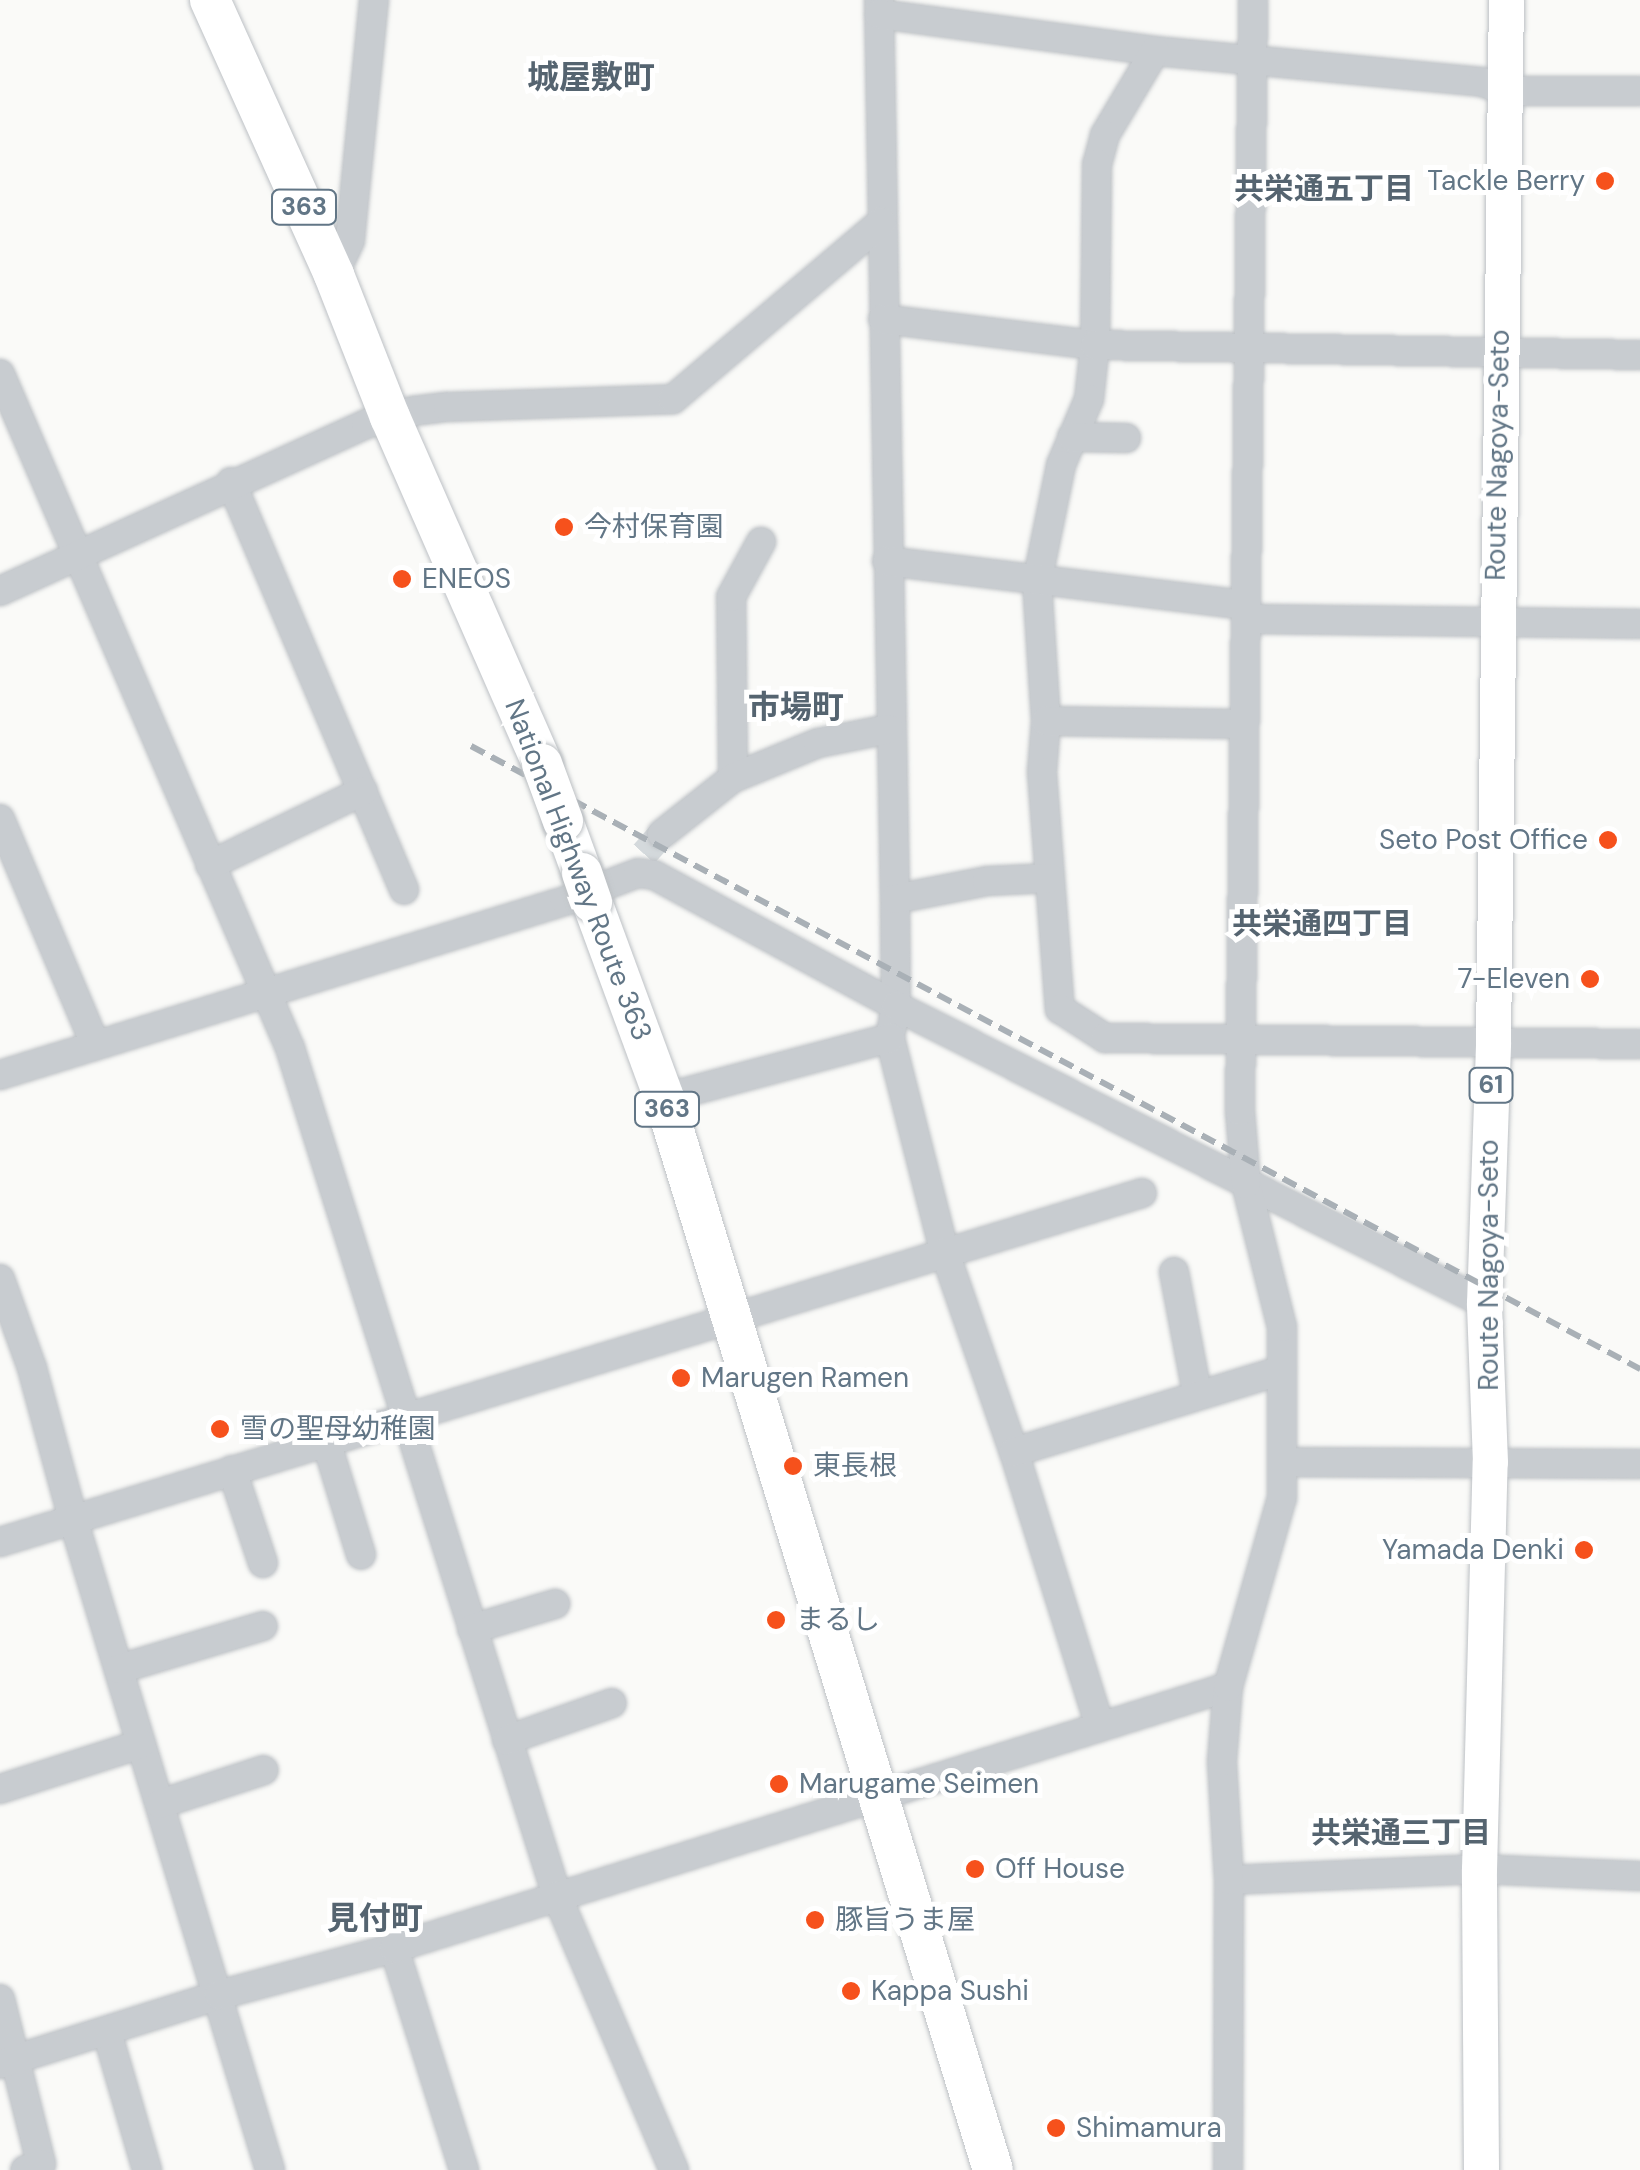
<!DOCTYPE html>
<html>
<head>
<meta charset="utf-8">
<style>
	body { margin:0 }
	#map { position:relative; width:1640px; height:2170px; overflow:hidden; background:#fafaf8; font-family:"DM Sans","Noto Sans JP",sans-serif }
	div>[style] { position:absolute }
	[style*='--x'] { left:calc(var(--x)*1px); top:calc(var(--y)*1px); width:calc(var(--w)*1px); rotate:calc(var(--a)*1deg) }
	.minor-tunnel>* { height:28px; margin-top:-14px; transform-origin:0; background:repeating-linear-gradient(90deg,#d4d9dc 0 28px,transparent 0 42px) }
	.roads { filter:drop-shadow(0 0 2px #bdc1c5) drop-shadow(0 0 2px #bdc1c5) }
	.minor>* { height:28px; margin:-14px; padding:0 14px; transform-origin:14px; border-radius:14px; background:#c8ccd0 }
	.major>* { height:35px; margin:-17.5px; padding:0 17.5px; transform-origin:17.5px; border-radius:17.5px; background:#fff }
	.highway>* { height:40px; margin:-20px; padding:0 20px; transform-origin:20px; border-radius:20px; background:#fff }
	.rail>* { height:6px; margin-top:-3px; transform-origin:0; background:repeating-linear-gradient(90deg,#a9b0b6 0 15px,transparent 0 23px) }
	.bridges { filter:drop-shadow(0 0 2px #bcc0c3) drop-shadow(0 0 2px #bcc0c3) }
	.highway-bridge>* { height:40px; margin:-20px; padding:0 20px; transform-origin:20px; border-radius:20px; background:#fff }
	.dots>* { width:28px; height:28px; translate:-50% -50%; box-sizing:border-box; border:5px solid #fff; border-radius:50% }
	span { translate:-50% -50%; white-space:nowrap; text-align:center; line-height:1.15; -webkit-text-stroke:10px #fff; paint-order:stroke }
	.shield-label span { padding:2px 8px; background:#fff; border:2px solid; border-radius:8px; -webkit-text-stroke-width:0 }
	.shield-label { font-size:25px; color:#627686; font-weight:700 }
	.poi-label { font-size:28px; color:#627686 }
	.right { translate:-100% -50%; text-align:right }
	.left { translate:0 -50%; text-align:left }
	.street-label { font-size:28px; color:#627686 }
	.neighbourhood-label { font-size:30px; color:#556470; font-weight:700 }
	.quarter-label { font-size:32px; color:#556470; font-weight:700 }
</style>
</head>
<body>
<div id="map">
	<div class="minor-tunnel">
		<div style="--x:644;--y:854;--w:27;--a:-48"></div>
	</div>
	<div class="roads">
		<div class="minor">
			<div style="--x:879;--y:0;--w:899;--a:88.98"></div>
			<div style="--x:895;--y:899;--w:107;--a:89.5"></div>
			<div style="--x:896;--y:1006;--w:33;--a:101"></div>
			<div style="--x:890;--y:1038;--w:222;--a:75.7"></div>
			<div style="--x:945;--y:1253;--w:211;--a:70.9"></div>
			<div style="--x:1014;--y:1452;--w:285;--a:72.6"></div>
			<div style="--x:879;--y:14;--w:278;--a:7.6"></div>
			<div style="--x:1155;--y:51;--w:328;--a:5.4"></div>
			<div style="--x:1482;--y:82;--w:27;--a:20"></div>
			<div style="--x:1507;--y:91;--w:133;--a:0"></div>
			<div style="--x:1155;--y:51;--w:98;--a:120.8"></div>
			<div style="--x:1105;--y:135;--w:30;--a:105"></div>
			<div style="--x:1097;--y:164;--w:181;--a:90.6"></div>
			<div style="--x:1095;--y:345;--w:54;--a:96.3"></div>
			<div style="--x:1089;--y:399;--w:72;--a:113"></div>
			<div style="--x:1061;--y:465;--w:119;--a:101.6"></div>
			<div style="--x:1037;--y:582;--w:139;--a:86.3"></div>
			<div style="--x:1046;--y:721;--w:51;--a:94.5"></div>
			<div style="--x:1042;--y:772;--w:238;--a:85.7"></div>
			<div style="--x:1060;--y:1009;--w:54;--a:32.8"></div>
			<div style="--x:1105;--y:1038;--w:535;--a:0.64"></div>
			<div style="--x:334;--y:275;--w:38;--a:-65"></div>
			<div style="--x:350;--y:240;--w:241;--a:-84.3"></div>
			<div style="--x:883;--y:319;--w:214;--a:7"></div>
			<div style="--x:1095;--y:345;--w:545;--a:1.05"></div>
			<div style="--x:0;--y:374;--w:734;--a:66.72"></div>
			<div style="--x:290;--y:1048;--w:889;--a:72.52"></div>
			<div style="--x:557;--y:1896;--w:298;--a:66.9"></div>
			<div style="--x:1072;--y:437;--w:54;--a:1.1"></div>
			<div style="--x:231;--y:482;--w:443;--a:67"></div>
			<div style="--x:887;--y:561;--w:362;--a:7"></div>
			<div style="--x:0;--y:591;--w:402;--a:-24.5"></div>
			<div style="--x:366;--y:424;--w:49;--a:-15.5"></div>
			<div style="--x:413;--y:411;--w:35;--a:-7"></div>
			<div style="--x:448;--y:407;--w:225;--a:-2"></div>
			<div style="--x:673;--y:399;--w:274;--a:-40.3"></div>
			<div style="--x:1246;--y:619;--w:394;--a:0.7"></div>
			<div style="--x:1046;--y:721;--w:198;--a:0.9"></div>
			<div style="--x:733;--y:778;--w:181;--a:-90.6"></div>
			<div style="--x:731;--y:597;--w:63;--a:-61.4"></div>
			<div style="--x:0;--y:819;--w:246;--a:67.1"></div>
			<div style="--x:662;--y:834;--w:90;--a:-38.3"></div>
			<div style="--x:733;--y:778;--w:92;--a:-22.4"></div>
			<div style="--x:818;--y:743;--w:72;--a:-11.2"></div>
			<div style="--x:210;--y:865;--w:170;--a:-25.8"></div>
			<div style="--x:895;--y:899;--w:94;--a:-11.1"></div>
			<div style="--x:987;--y:881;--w:63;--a:-2.7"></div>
			<div style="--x:0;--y:1075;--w:591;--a:-17.12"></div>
			<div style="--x:565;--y:901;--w:78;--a:-21"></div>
			<div style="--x:638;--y:873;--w:16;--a:7"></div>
			<div style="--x:654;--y:875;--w:275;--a:28.4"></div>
			<div style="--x:896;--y:1006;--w:659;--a:26.8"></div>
			<div style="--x:664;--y:1098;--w:234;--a:-14.9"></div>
			<div style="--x:1174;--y:1272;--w:123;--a:79.2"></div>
			<div style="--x:0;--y:1279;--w:95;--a:70.2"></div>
			<div style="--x:32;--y:1368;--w:156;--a:74.8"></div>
			<div style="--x:73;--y:1519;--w:680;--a:73.16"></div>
			<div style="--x:326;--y:1441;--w:119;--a:72.9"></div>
			<div style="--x:1014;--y:1452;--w:280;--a:-17"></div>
			<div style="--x:1282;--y:1462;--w:358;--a:0.3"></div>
			<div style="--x:232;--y:1470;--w:98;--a:71.6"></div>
			<div style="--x:0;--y:1542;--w:1194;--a:-16.99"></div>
			<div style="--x:472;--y:1629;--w:87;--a:-16.8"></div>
			<div style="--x:119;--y:1669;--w:150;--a:-16.6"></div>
			<div style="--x:507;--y:1740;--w:111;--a:-19.4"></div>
			<div style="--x:0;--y:1789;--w:148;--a:-17.7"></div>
			<div style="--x:160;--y:1804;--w:109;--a:-18.1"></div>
			<div style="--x:1229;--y:1880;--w:250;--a:-2.5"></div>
			<div style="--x:1479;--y:1869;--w:161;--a:2.5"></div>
			<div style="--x:394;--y:1948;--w:233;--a:72.5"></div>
			<div style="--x:0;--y:1999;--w:170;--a:76"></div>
			<div style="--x:41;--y:2164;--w:17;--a:159"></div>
			<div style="--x:107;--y:2032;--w:144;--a:73.8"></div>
			<div style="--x:0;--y:2064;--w:230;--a:-17.5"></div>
			<div style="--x:219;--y:1995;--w:181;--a:-15"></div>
			<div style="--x:394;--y:1948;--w:874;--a:-17.38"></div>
			<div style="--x:1228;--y:2170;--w:290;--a:-89.8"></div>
			<div style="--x:1229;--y:1880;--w:119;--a:-93.4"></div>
			<div style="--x:1222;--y:1761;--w:74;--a:-85.4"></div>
			<div style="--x:1228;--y:1687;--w:197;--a:-74.1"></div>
			<div style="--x:1282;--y:1498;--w:171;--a:-90"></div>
			<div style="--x:1282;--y:1327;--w:147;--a:-104.1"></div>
			<div style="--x:1246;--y:1184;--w:73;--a:-94.7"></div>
			<div style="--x:1240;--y:1111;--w:1111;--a:-89.33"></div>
		</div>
		<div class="major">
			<div style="--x:1481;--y:2170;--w:301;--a:-90.4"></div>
			<div style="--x:1479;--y:1869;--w:407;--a:-88.5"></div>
			<div style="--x:1490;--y:1462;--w:159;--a:-92.2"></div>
			<div style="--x:1484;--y:1303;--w:261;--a:-88"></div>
			<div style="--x:1493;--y:1042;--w:1042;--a:-89.29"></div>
		</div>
		<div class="highway">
			<div style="--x:210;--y:0;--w:302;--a:65.7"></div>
			<div style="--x:334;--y:275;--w:153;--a:68.5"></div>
			<div style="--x:390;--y:417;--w:379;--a:66.3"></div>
			<div style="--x:563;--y:821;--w:55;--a:69.9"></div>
			<div style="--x:592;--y:902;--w:209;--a:69.8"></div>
			<div style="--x:664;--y:1098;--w:1121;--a:72.94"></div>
		</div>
	</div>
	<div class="rail">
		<div style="--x:471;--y:746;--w:1325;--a:28.05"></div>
	</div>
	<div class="bridges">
		<div class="highway-bridge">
			<div style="--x:542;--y:764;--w:61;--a:69.8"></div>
			<div style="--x:582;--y:873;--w:31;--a:71"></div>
		</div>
	</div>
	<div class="dots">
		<div style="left:1605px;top:181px;background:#f6511c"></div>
		<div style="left:564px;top:527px;background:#f6511c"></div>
		<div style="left:402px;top:579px;background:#f6511c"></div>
		<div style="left:1608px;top:840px;background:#f6511c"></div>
		<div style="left:1590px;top:979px;background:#f6511c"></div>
		<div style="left:681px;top:1378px;background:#f6511c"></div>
		<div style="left:220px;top:1429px;background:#f6511c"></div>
		<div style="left:793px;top:1466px;background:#f6511c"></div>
		<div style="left:1584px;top:1550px;background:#f6511c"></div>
		<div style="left:776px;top:1620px;background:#f6511c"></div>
		<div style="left:779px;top:1784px;background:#f6511c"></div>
		<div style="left:975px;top:1869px;background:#f6511c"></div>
		<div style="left:815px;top:1920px;background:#f6511c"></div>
		<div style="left:851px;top:1991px;background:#f6511c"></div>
		<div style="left:1056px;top:2128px;background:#f6511c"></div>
	</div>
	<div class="shield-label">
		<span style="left:304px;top:207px">363</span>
		<span style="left:1491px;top:1085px">61</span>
		<span style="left:667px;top:1109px">363</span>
	</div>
	<div class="poi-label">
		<span class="right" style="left:1585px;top:181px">Tackle Berry</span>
		<span class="left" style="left:584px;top:527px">今村保育園</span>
		<span class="left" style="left:422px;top:579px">ENEOS</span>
		<span class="right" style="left:1588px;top:840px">Seto Post Office</span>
		<span class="right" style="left:1570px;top:979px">7-Eleven</span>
		<span class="left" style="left:701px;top:1378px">Marugen Ramen</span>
		<span class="left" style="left:240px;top:1429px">雪の聖母幼稚園</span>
		<span class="left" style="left:813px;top:1466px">東長根</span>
		<span class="right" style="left:1564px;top:1550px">Yamada Denki</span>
		<span class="left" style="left:796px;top:1620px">まるし</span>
		<span class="left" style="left:799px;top:1784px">Marugame Seimen</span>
		<span class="left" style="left:995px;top:1869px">Off House</span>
		<span class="left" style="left:835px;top:1920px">豚旨うま屋</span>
		<span class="left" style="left:871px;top:1991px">Kappa Sushi</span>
		<span class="left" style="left:1076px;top:2128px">Shimamura</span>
	</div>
	<div class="street-label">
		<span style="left:1498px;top:455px;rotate:-89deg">Route Nagoya-Seto</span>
		<span style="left:578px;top:870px;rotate:69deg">National Highway Route 363</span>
		<span style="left:1489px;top:1265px;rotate:-90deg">Route Nagoya-Seto</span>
	</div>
	<div class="neighbourhood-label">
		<span style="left:1324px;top:189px">共栄通五丁目</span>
		<span style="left:1322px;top:924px">共栄通四丁目</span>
		<span style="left:1401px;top:1833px">共栄通三丁目</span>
	</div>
	<div class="quarter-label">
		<span style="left:591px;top:77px">城屋敷町</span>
		<span style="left:796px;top:707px">市場町</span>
		<span style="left:375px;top:1918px">見付町</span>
	</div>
</div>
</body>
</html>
